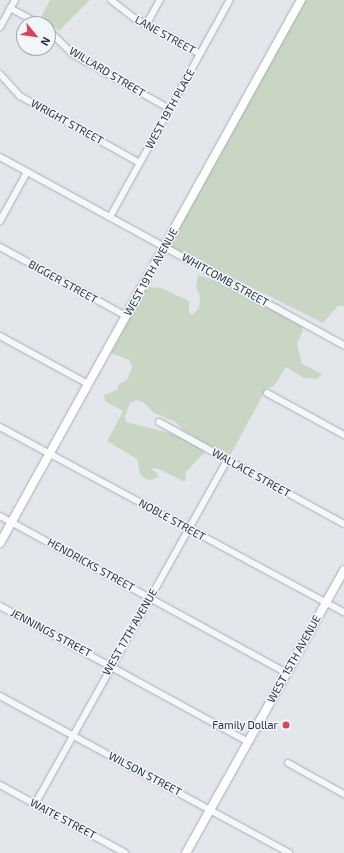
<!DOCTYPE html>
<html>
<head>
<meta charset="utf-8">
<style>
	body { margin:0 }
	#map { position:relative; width:344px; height:853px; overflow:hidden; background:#e3e7ec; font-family:"Exo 2",sans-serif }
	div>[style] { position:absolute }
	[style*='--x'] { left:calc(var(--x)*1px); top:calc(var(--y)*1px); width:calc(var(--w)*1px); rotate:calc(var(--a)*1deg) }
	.green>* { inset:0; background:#c9d6c4 }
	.roads { filter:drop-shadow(0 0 1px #a8aeb7) drop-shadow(0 0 1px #a8aeb7) }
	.street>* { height:6px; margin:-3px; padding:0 3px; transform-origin:3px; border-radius:3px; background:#f6f7fa }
	.secondary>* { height:8px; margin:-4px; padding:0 4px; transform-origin:4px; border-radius:4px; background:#fff }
	.dots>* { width:11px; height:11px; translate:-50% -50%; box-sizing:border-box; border:2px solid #f3f6f9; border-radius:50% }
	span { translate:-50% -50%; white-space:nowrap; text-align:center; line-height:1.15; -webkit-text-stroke:3px #f3f6f9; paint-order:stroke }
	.street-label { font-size:11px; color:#2a3445 }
	.poi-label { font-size:11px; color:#2a3445 }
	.right { translate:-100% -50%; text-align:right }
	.north { position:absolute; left:16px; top:16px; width:40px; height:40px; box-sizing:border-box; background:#f3f6f9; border:1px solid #a3a8b1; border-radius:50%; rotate:119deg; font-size:11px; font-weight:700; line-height:16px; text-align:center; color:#2a3445 }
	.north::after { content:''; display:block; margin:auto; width:14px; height:18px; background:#d4455b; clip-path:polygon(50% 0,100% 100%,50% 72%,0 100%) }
</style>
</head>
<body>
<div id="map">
	<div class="green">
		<div style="clip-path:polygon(50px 0,90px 0,59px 31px,41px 17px)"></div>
		<div style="clip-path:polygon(305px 0,344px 0,344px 306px,338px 306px,323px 323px,169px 246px)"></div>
		<div style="clip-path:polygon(198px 275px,226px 284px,301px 325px,303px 331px,297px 343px,302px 364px,322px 374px,317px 379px,304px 378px,286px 367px,274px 386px,266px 389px,231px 454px,225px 454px,184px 431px,176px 422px,154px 413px,143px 402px,137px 400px,130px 403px,125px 416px,126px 422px,174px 434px,206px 451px,186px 472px,185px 482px,159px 469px,150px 468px,157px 473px,158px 477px,151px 480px,146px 479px,140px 474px,137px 459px,107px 441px,123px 411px,105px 401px,104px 395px,117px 390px,119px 384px,127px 380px,132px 367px,129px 360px,111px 353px,147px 287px,161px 288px,189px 301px,189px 312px,192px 315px,199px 308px,200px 296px,196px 287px)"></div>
	</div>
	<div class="roads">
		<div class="street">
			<div style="--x:111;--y:0;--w:29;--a:38"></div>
			<div style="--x:134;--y:18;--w:75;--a:28.6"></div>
			<div style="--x:10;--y:8;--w:33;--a:29"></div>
			<div style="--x:146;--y:25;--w:29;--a:-61"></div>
			<div style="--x:0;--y:27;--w:31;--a:-61"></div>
			<div style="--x:48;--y:30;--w:36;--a:44"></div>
			<div style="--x:74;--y:55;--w:110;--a:29.4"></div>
			<div style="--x:0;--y:74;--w:30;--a:48"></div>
			<div style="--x:20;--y:96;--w:137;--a:29.2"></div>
			<div style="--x:0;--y:157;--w:392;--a:28.7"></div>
			<div style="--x:110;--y:217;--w:248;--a:-61.1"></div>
			<div style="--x:0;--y:221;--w:56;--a:-61.1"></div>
			<div style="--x:0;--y:247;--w:144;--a:28.7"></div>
			<div style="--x:0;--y:336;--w:100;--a:28.6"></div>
			<div style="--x:267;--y:393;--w:88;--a:28.6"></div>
			<div style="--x:159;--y:422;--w:211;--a:28.9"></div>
			<div style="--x:0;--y:427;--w:391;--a:28.3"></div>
			<div style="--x:0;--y:516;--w:327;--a:28.7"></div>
			<div style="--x:0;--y:606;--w:283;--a:28.7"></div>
			<div style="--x:0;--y:696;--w:329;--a:28.5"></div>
			<div style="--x:288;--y:763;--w:64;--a:29"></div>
			<div style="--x:0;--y:785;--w:142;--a:28.5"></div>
			<div style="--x:35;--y:804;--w:394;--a:-60.8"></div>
		</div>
		<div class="secondary">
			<div style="--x:0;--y:543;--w:621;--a:-61"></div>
			<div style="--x:186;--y:853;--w:324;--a:-60.8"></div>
		</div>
	</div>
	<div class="dots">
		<div style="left:286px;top:725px;background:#d4455b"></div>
	</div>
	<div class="street-label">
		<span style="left:165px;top:35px;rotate:29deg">LANE STREET</span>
		<span style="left:107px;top:72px;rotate:31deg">WILLARD STREET</span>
		<span style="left:170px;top:109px;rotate:-61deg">WEST 19TH PLACE</span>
		<span style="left:67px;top:122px;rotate:29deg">WRIGHT STREET</span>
		<span style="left:151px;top:272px;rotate:-61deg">WEST 19TH AVENUE</span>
		<span style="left:225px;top:280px;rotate:29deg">WHITCOMB STREET</span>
		<span style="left:63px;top:282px;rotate:29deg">BIGGER STREET</span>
		<span style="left:251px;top:473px;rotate:29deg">WALLACE STREET</span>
		<span style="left:172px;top:520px;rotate:29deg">NOBLE STREET</span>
		<span style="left:91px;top:565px;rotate:29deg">HENDRICKS STREET</span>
		<span style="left:130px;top:632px;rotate:-60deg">WEST 17TH AVENUE</span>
		<span style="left:51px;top:633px;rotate:28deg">JENNINGS STREET</span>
		<span style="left:294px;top:659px;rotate:-61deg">WEST 15TH AVENUE</span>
		<span style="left:145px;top:774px;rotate:28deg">WILSON STREET</span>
		<span style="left:63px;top:819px;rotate:28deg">WAITE STREET</span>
	</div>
	<div class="poi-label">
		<span class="right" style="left:278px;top:725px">Family Dollar</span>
	</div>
	<div class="north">N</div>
</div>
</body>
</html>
